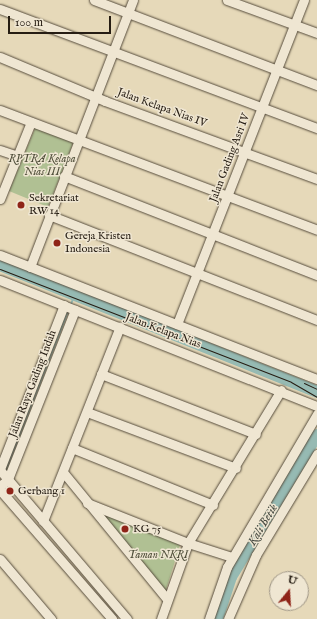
<!DOCTYPE html>
<html>
<head>
<meta charset="utf-8">
<style>
	body { margin:0 }
	#map { position:relative; width:317px; height:619px; overflow:hidden; background:#e6d9b9; font-family:"IM FELL English",serif }
	div>[style] { position:absolute }
	[style*='--x'] { left:calc(var(--x)*1px); top:calc(var(--y)*1px); width:calc(var(--w)*1px); rotate:calc(var(--a)*1deg) }
	.green>* { inset:0; background:#b0c093 }
	.stream>* { height:2px; margin:-1px; padding:0 1px; transform-origin:1px; border-radius:1px; background:#96bab3 }
	.river>* { height:12px; margin:-6px; padding:0 6px; transform-origin:6px; border-radius:6px; background:#96bab3 }
	.roads { filter:drop-shadow(0 0 1px #564c3c) drop-shadow(0 0 1px #564c3c) }
	.minor>* { height:9px; margin:-4.5px; padding:0 4.5px; transform-origin:4.5px; border-radius:4.5px; background:#efe6d2 }
	.tram>* { height:1px; margin:-0.5px; padding:0 0.5px; transform-origin:0.5px; border-radius:0.5px; background:#261d13 }
	.dots>* { width:11px; height:11px; translate:-50% -50%; box-sizing:border-box; border:2px solid #efe6d2; border-radius:50% }
	span { translate:-50% -50%; white-space:nowrap; text-align:center; line-height:1.15; -webkit-text-stroke:3px #efe6d2; paint-order:stroke }
	.street-label { font-size:11px; color:#261d13 }
	.park-label { font-size:11px; color:#4f4e39; font-style:italic }
	.poi-label { font-size:11px; color:#261d13 }
	.left { translate:0 -50%; text-align:left }
	.water-label { font-size:12px; color:#484c43; font-style:italic }
	.north { position:absolute; left:269px; top:571px; width:40px; height:40px; box-sizing:border-box; background:#efe6d2; border:1px solid #9f9686; border-radius:50%; rotate:18deg; font-size:11px; font-weight:700; line-height:16px; text-align:center; color:#261d13 }
	.north::after { content:''; display:block; margin:auto; width:14px; height:18px; background:#8f2418; clip-path:polygon(50% 0,100% 100%,50% 72%,0 100%) }
	.scale { position:absolute; left:8px; top:16px; width:103px; height:18px; box-sizing:border-box; border:2px solid #261d13; border-top:0; padding-left:5px; font-size:12px; line-height:14px; white-space:nowrap; color:#261d13; -webkit-text-stroke:3px #efe6d2; paint-order:stroke }
</style>
</head>
<body>
<div id="map">
	<div class="green">
		<div style="clip-path:polygon(36px 126px,74px 141px,48px 207px,9px 191px)"></div>
		<div style="clip-path:polygon(96px 509px,180px 545px,165px 593px)"></div>
	</div>
	<div class="stream">
		<div style="--x:71;--y:304;--w:11;--a:-68"></div>
		<div style="--x:5;--y:472;--w:173;--a:-68.6"></div>
	</div>
	<div class="river">
		<div style="--x:0;--y:265;--w:341;--a:21.8"></div>
		<div style="--x:217;--y:619;--w:44;--a:-71.6"></div>
		<div style="--x:231;--y:577;--w:166;--a:-58.8"></div>
	</div>
	<div class="roads">
		<div class="minor">
			<div style="--x:94;--y:0;--w:239;--a:20.9"></div>
			<div style="--x:227;--y:0;--w:96;--a:20.1"></div>
			<div style="--x:0;--y:9;--w:339;--a:20.6"></div>
			<div style="--x:0;--y:57;--w:114;--a:22.7"></div>
			<div style="--x:105;--y:101;--w:226;--a:20.2"></div>
			<div style="--x:0;--y:110;--w:339;--a:20.7"></div>
			<div style="--x:0;--y:150;--w:18;--a:19"></div>
			<div style="--x:64;--y:176;--w:272;--a:21.4"></div>
			<div style="--x:0;--y:199;--w:83;--a:-68.1"></div>
			<div style="--x:49;--y:215;--w:288;--a:21.4"></div>
			<div style="--x:0;--y:255;--w:340;--a:21.4"></div>
			<div style="--x:30;--y:267;--w:286;--a:-68.9"></div>
			<div style="--x:0;--y:280;--w:341;--a:21.7"></div>
			<div style="--x:177;--y:324;--w:348;--a:-68.6"></div>
			<div style="--x:101;--y:374;--w:166;--a:21.2"></div>
			<div style="--x:87;--y:412;--w:159;--a:20.6"></div>
			<div style="--x:72;--y:448;--w:152;--a:22"></div>
			<div style="--x:0;--y:469;--w:176;--a:-68.7"></div>
			<div style="--x:0;--y:470;--w:196;--a:49.6"></div>
			<div style="--x:63;--y:472;--w:164;--a:50.7"></div>
			<div style="--x:0;--y:486;--w:11;--a:-41"></div>
			<div style="--x:8;--y:479;--w:182;--a:-68.4"></div>
			<div style="--x:0;--y:490;--w:171;--a:49"></div>
			<div style="--x:87;--y:503;--w:109;--a:21.6"></div>
			<div style="--x:188;--y:543;--w:46;--a:17.7"></div>
			<div style="--x:43;--y:521;--w:209;--a:-68.4"></div>
			<div style="--x:0;--y:559;--w:79;--a:49.6"></div>
			<div style="--x:161;--y:619;--w:81;--a:-70.4"></div>
			<div style="--x:188;--y:543;--w:179;--a:-58.7"></div>
			<div style="--x:209;--y:619;--w:55;--a:-70.9"></div>
			<div style="--x:227;--y:567;--w:178;--a:-59.5"></div>
			<div style="--x:228;--y:619;--w:70;--a:-66.4"></div>
			<div style="--x:256;--y:555;--w:118;--a:-58.9"></div>
		</div>
	</div>
	<div class="tram">
		<div style="--x:0;--y:269;--w:312;--a:21.2"></div>
		<div style="--x:291;--y:382;--w:30;--a:30"></div>
		<div style="--x:304;--y:383;--w:14;--a:25"></div>
	</div>
	<div class="dots">
		<div style="left:21px;top:205px;background:#8f2418"></div>
		<div style="left:57px;top:243px;background:#8f2418"></div>
		<div style="left:10px;top:491px;background:#8f2418"></div>
		<div style="left:125px;top:529px;background:#8f2418"></div>
	</div>
	<div class="street-label">
		<span style="left:162px;top:108px;rotate:20deg">Jalan Kelapa Nias IV</span>
		<span style="left:230px;top:158px;rotate:-69deg">Jalan Gading Asri IV</span>
		<span style="left:163px;top:331px;rotate:21deg">Jalan Kelapa Nias</span>
		<span style="left:33px;top:384px;rotate:-69deg">Jalan Raya Gading Indah</span>
	</div>
	<div class="park-label">
		<span style="left:42px;top:166px">RPTRA Kelapa<br>Nias III</span>
		<span style="left:158px;top:555px">Taman NKRI</span>
	</div>
	<div class="poi-label">
		<span class="left" style="left:29px;top:205px">Sekretariat<br>RW 14</span>
		<span class="left" style="left:65px;top:243px">Gereja Kristen<br>Indonesia</span>
		<span class="left" style="left:18px;top:491px">Gerbang 1</span>
		<span class="left" style="left:133px;top:529px">KG 75</span>
	</div>
	<div class="water-label">
		<span style="left:263px;top:525px;rotate:-59deg">Kali Betik</span>
	</div>
	<div class="north">U</div>
	<div class="scale">100 m</div>
</div>
</body>
</html>
